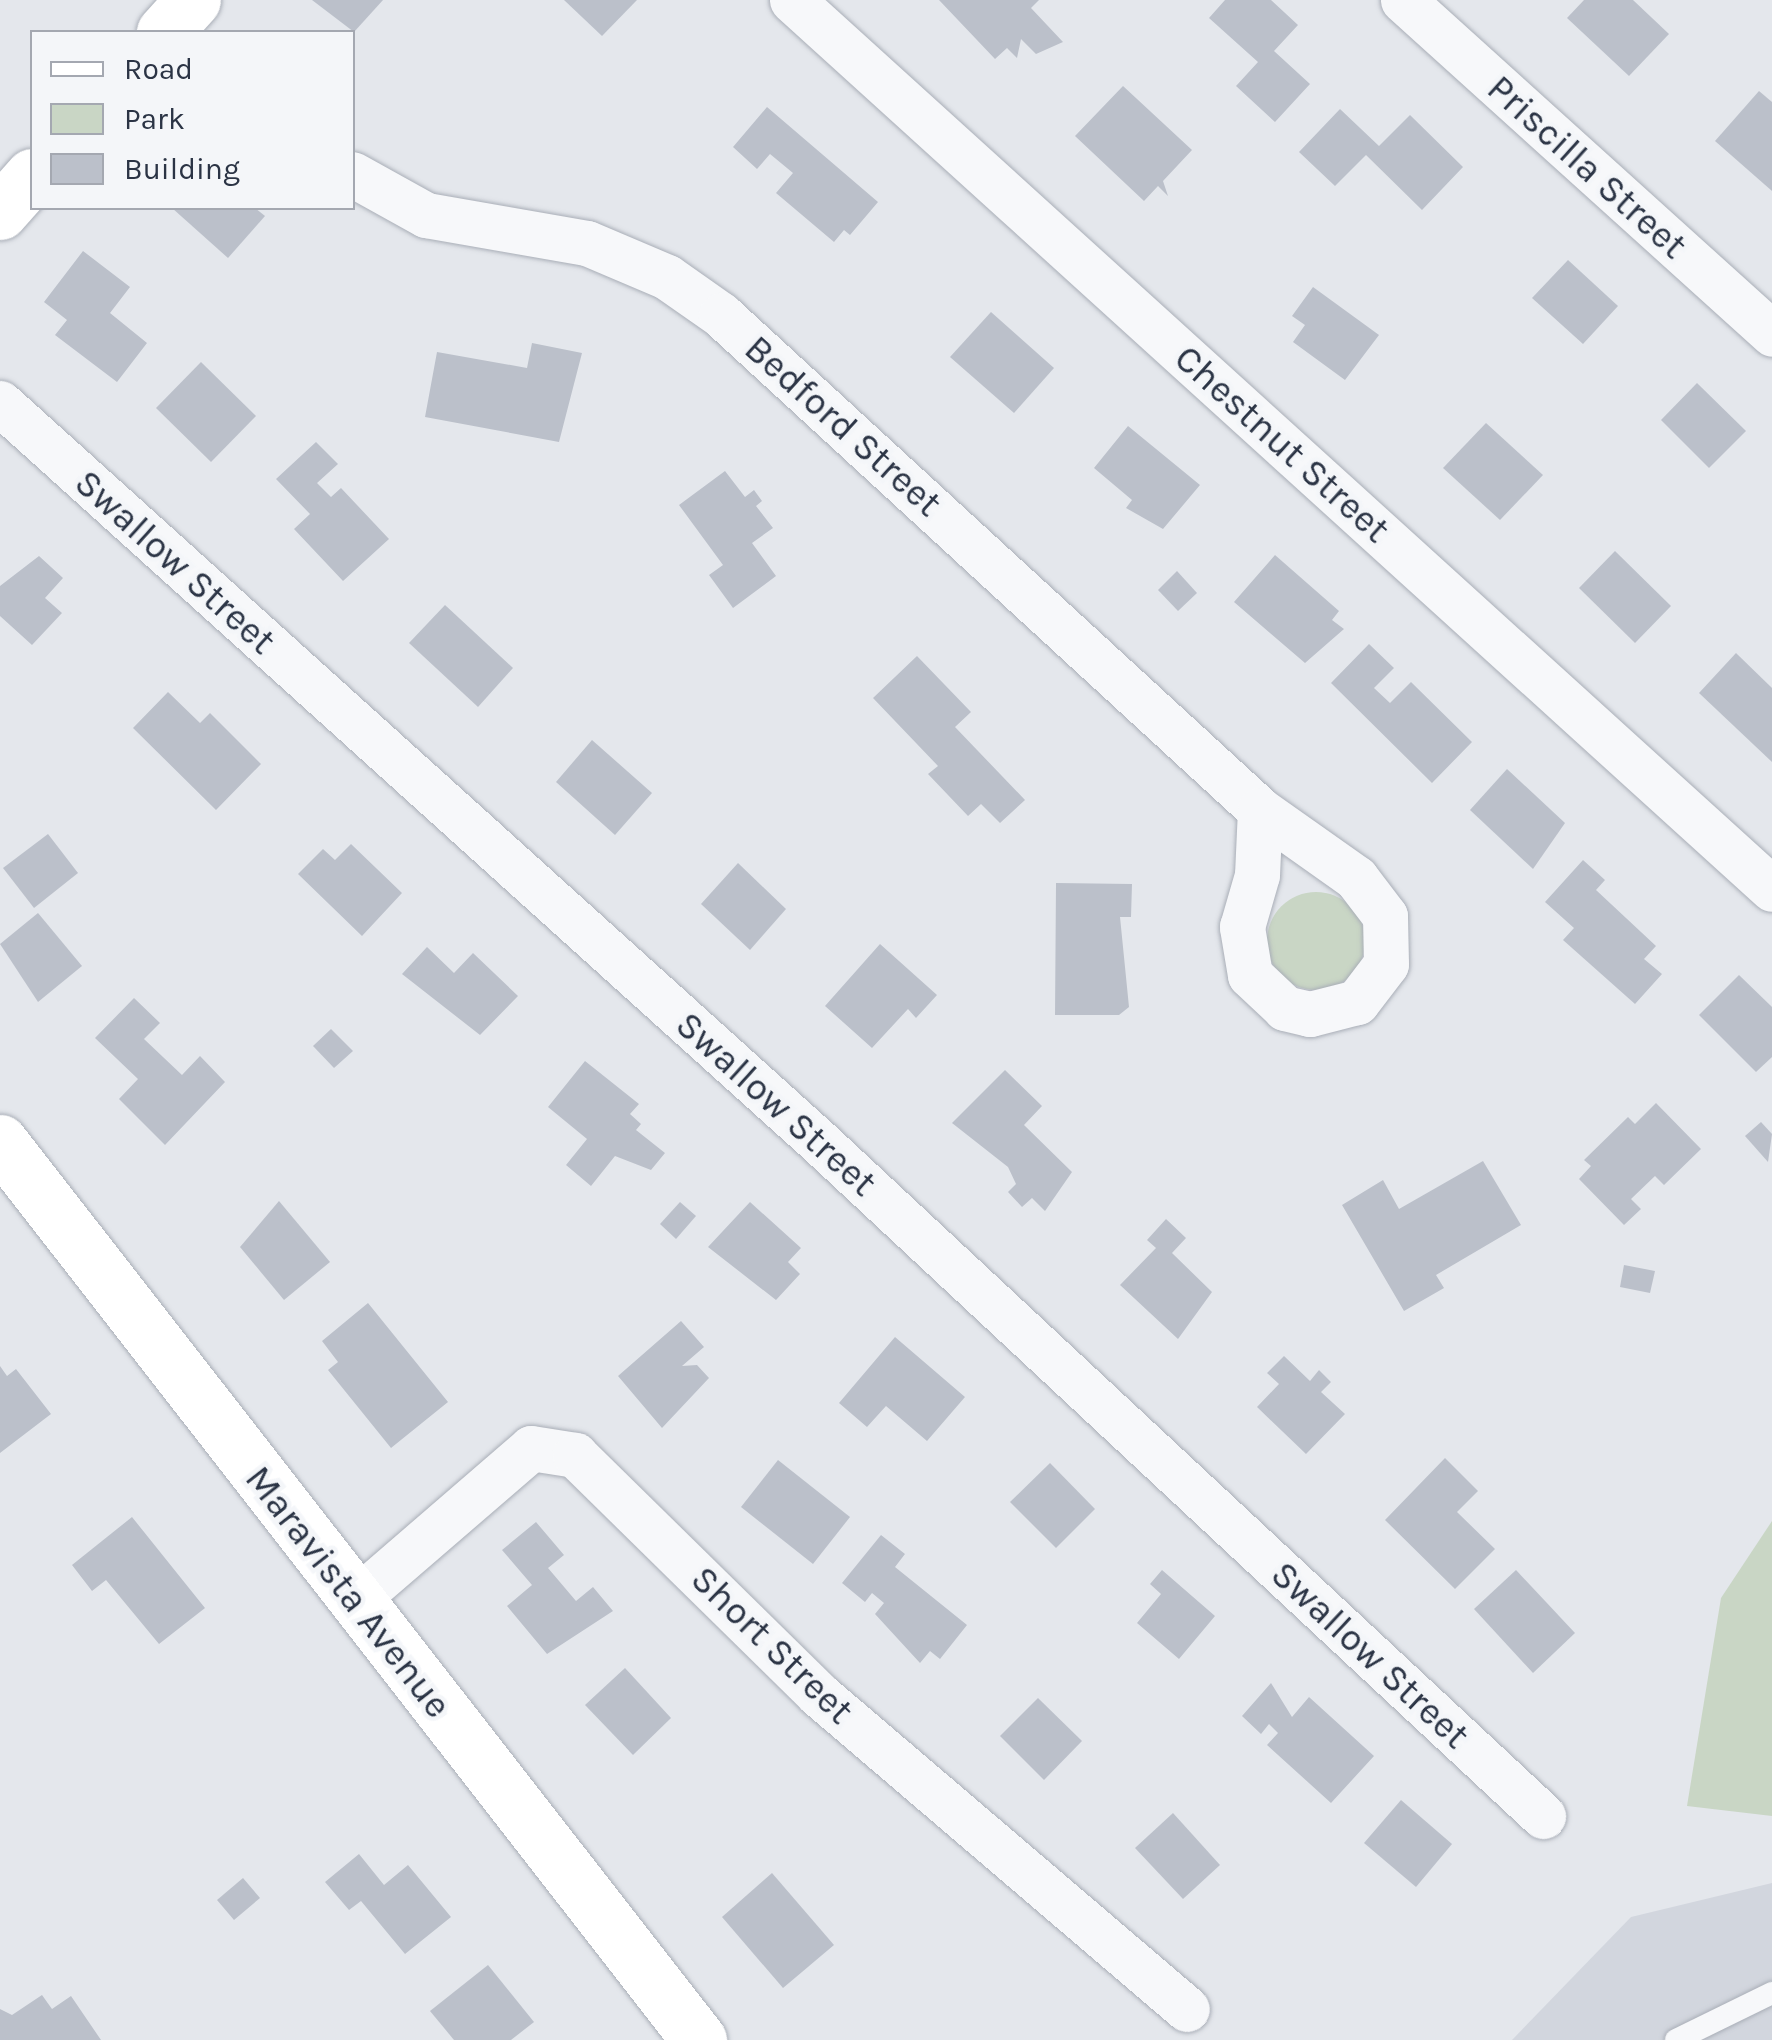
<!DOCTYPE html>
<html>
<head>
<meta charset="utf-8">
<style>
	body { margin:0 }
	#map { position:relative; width:1772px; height:2040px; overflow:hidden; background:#e4e7ec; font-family:Karla,sans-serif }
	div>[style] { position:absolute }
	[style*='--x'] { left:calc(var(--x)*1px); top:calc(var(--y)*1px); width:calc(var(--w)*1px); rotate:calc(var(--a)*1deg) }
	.built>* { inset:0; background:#d2d6de }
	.green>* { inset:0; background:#c9d6c5 }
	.round { border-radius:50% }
	.building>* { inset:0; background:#bbc0ca }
	.roads { filter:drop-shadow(0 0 2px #a9aeb7) drop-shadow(0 0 2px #a9aeb7) }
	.lane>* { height:22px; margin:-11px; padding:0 11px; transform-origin:11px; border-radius:11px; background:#f7f8fa }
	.street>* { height:45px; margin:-22.5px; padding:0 22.5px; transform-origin:22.5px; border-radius:22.5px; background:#f7f8fa }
	.secondary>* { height:55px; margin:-27.5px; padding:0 27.5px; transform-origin:27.5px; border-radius:27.5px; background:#fff }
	span { translate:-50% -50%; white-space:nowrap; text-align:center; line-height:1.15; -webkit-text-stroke:9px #f4f6f9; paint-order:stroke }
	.street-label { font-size:38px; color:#2b3445 }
	.legend { position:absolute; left:30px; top:30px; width:325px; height:180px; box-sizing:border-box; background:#f4f6f9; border:2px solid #a4a8b1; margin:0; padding:12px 18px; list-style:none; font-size:30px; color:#2b3445 }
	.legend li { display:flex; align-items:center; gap:20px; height:50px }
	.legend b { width:50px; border:2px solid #a4a8b1 }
</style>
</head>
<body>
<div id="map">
	<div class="built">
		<div style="clip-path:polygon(1772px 1883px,1772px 2040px,1512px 2040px,1631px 1917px)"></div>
	</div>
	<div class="green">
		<div class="round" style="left:1267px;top:892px;width:98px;height:98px"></div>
		<div style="clip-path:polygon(1772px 1521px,1772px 1816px,1687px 1806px,1721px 1598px)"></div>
	</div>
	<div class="building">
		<div style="clip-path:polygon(312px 0,383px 0,354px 32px)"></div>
		<div style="clip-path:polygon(564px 0,637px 0,602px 36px)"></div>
		<div style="clip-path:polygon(939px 0,1039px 0,1031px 8px,1063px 42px,1036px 54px,1021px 39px,1017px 58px,1007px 48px,995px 59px)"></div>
		<div style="clip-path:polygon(1225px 0,1271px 0,1298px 25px,1274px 51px,1310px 84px,1275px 122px,1236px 86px,1258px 62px,1209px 18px)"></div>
		<div style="clip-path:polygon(1584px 0,1633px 0,1669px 34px,1629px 76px,1567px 18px)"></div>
		<div style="clip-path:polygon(1123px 86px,1192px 150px,1163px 181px,1168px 196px,1158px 186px,1144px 201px,1075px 136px)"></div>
		<div style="clip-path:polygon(1759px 91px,1772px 102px,1772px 191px,1715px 141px)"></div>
		<div style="clip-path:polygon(767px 107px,878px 202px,850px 235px,844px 230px,834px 242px,776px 193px,793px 173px,770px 154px,757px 169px,733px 147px)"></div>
		<div style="clip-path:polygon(1340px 109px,1379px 146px,1410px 115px,1463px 167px,1422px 210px,1366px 155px,1335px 186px,1299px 152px)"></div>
		<div style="clip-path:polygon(172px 208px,255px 208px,265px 216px,228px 258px)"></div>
		<div style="clip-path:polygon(83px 251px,130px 287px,110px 313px,147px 343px,117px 382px,55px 335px,67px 320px,44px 302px)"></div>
		<div style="clip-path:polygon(1568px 260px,1618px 306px,1583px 344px,1532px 298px)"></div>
		<div style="clip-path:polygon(1313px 287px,1379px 335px,1345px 380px,1293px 342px,1305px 325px,1292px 316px)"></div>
		<div style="clip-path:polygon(991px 312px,1054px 368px,1014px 413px,950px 357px)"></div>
		<div style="clip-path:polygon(532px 343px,582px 353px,559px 442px,425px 417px,437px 352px,527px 368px)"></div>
		<div style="clip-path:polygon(201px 362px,256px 416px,211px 462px,156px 408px)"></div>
		<div style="clip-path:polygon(1697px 383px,1746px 431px,1709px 468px,1661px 420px)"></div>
		<div style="clip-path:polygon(1486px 423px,1543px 475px,1500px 520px,1443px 468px)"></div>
		<div style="clip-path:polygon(1128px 426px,1200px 485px,1163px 529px,1126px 508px,1132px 500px,1094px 468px)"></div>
		<div style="clip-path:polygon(316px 442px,338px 464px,317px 483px,331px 497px,341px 488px,389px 539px,343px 581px,294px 529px,310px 514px,276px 479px)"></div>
		<div style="clip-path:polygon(725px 471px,745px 497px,754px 490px,762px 501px,756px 506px,773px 528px,752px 543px,776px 576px,733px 608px,709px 575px,723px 565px,679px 505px)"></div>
		<div style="clip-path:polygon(1615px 551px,1671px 606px,1635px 643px,1579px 588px)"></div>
		<div style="clip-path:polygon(1275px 555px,1339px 611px,1332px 620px,1344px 629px,1305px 663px,1234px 602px)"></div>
		<div style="clip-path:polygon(39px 556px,63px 578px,45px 598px,62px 613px,32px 645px,0 616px,0 586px)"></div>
		<div style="clip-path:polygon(1177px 571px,1197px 593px,1178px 611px,1158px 590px)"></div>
		<div style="clip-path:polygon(445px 605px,513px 668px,478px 707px,409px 643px)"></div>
		<div style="clip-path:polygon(1369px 644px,1394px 668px,1374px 688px,1390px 703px,1411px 682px,1472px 742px,1432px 783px,1331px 683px)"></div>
		<div style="clip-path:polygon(1736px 653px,1772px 688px,1772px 762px,1699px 693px)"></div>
		<div style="clip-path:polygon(917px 656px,971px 712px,955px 727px,1025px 800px,1000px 823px,981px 804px,968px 816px,928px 774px,938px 766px,873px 698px)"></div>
		<div style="clip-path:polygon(168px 692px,200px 723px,210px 713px,261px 764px,216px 810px,133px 728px)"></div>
		<div style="clip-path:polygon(592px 740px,652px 793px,615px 835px,556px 782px)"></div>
		<div style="clip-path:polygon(1507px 769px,1565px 823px,1533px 869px,1470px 810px)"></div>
		<div style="clip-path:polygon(48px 834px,78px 873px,34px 908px,3px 868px)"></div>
		<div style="clip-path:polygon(351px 844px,402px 893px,362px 936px,298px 874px,323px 849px,335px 860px)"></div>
		<div style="clip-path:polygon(1583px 860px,1605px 880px,1596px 890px,1656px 946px,1644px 959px,1662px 974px,1635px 1004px,1563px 940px,1574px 928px,1545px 902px)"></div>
		<div style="clip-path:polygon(738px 863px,786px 909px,750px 950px,701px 904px)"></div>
		<div style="clip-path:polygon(1056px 883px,1132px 884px,1131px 917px,1120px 917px,1129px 1007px,1119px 1015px,1055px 1015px)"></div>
		<div style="clip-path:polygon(38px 913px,82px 966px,38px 1002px,0 944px)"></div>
		<div style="clip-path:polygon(880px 944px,937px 995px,916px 1018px,908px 1009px,872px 1048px,825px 1006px)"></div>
		<div style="clip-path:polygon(427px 947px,454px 973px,473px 953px,518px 996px,480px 1035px,402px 974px)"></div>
		<div style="clip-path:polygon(1739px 975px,1772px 1007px,1772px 1057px,1756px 1072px,1699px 1015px)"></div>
		<div style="clip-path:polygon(134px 998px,160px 1023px,144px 1039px,182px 1075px,200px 1056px,225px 1082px,165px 1145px,119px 1099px,138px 1079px,95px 1038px)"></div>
		<div style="clip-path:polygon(331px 1029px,353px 1051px,334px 1068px,313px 1046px)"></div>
		<div style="clip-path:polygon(585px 1061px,639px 1104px,630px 1114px,641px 1124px,636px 1130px,665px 1153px,651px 1170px,615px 1156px,591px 1186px,566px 1165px,587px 1139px,548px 1107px)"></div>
		<div style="clip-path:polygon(1005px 1070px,1042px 1106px,1024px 1125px,1072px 1172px,1045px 1211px,1032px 1198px,1022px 1207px,1008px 1192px,1016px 1184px,1008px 1167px,952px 1123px)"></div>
		<div style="clip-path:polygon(1656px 1103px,1701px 1149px,1664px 1185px,1655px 1176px,1631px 1199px,1641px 1209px,1624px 1225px,1579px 1179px,1591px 1166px,1584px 1160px,1628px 1117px,1635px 1124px)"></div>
		<div style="clip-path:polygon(1761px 1122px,1772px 1134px,1768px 1162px,1745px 1136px)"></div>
		<div style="clip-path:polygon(1483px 1161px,1521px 1225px,1436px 1275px,1444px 1288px,1404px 1311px,1342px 1205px,1383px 1180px,1399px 1209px)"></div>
		<div style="clip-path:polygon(279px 1201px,330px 1262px,284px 1300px,240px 1247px)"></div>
		<div style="clip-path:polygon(680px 1202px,696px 1216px,676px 1239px,660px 1224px)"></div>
		<div style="clip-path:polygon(750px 1202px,801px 1248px,788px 1262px,800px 1274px,776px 1300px,708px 1247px)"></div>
		<div style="clip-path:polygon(1166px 1219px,1186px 1238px,1172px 1253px,1212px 1292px,1178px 1339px,1120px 1285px,1156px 1248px,1147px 1240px)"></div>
		<div style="clip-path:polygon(1624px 1265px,1655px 1271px,1650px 1293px,1620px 1287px)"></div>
		<div style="clip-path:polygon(368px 1303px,448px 1402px,391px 1448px,328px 1370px,338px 1362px,322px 1341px)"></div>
		<div style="clip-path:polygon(681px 1321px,704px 1347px,682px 1366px,697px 1365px,709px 1378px,662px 1428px,618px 1376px)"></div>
		<div style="clip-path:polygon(895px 1337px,965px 1397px,927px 1441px,886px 1406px,867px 1427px,839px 1403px)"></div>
		<div style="clip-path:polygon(1284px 1356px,1310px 1381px,1319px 1370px,1331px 1382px,1321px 1392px,1345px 1414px,1306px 1454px,1257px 1407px,1279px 1384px,1267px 1373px)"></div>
		<div style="clip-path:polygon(0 1366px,7px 1376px,16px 1369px,51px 1414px,0 1453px)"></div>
		<div style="clip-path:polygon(1445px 1458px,1478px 1491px,1457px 1512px,1495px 1549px,1455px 1589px,1385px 1520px)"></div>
		<div style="clip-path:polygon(778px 1460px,850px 1517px,813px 1564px,741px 1507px)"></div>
		<div style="clip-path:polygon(1050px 1463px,1095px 1509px,1056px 1548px,1010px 1502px)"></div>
		<div style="clip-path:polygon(132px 1517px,205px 1608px,159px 1644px,106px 1580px,92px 1591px,72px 1565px)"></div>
		<div style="clip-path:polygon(536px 1522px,564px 1555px,548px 1568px,576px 1601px,593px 1587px,613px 1611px,547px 1654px,507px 1606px,532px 1585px,502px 1550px)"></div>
		<div style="clip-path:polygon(881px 1535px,905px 1554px,895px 1567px,967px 1625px,940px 1659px,930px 1651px,920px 1663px,875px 1614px,884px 1603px,872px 1593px,865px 1602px,842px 1583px)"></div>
		<div style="clip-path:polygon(1162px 1570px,1215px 1616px,1179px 1659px,1137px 1623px,1161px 1594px,1150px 1584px)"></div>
		<div style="clip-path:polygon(1516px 1570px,1575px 1633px,1533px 1673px,1474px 1609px)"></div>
		<div style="clip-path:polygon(625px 1668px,671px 1718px,633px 1755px,585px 1705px)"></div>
		<div style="clip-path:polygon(1271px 1683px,1292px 1717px,1309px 1697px,1374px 1756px,1331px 1803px,1267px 1745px,1278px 1733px,1269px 1724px,1261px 1734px,1242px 1716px)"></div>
		<div style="clip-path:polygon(1038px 1698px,1082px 1741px,1044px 1780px,1000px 1736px)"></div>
		<div style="clip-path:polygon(1401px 1800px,1452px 1844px,1416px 1887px,1364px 1843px)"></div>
		<div style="clip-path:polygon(1173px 1813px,1220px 1865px,1183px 1899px,1135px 1848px)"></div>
		<div style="clip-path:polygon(359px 1854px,384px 1885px,408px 1865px,451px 1917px,405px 1954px,361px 1901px,349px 1910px,325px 1882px)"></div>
		<div style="clip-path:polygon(772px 1873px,834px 1945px,783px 1988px,722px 1917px)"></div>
		<div style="clip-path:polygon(243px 1878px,260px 1898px,234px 1920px,217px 1900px)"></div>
		<div style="clip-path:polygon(488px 1965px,534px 2022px,511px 2040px,454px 2040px,430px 2011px)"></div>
		<div style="clip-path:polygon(42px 1995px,52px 2009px,71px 1996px,101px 2040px,0 2040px,0 2009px,12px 2015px)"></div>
	</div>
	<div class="roads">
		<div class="lane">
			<div style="--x:1676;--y:2040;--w:107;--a:-26.1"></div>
		</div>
		<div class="street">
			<div style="--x:792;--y:0;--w:1323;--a:42.21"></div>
			<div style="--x:1403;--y:0;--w:498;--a:42.1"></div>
			<div style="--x:352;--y:174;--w:85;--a:29"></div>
			<div style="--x:426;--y:215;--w:163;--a:9.9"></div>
			<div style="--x:587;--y:243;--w:87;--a:23"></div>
			<div style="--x:667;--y:277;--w:66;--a:35.1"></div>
			<div style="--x:721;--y:315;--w:732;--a:42.56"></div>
			<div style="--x:0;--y:403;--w:1097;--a:42.05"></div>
			<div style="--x:815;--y:1138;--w:995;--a:42.96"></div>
			<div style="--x:1260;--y:810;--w:118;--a:35.3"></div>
			<div style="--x:1356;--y:878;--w:48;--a:52.7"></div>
			<div style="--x:1385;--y:916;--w:48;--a:88.8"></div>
			<div style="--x:1386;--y:964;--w:48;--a:127.3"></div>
			<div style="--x:1357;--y:1002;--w:49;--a:165.7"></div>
			<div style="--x:1310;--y:1014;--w:26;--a:-167"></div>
			<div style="--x:1285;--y:1008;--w:48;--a:-136.7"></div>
			<div style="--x:1250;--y:975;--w:49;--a:-99.5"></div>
			<div style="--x:1242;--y:927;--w:54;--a:-73.9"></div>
			<div style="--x:1257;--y:875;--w:65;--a:-87.4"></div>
			<div style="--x:354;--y:1601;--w:234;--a:-40.8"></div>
			<div style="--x:531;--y:1448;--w:45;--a:9"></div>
			<div style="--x:575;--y:1455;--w:341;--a:44.5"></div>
			<div style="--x:818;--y:1694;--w:485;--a:40.5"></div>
		</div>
		<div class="secondary">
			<div style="--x:164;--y:32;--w:43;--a:-47.8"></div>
			<div style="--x:0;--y:212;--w:48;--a:-48.4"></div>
			<div style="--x:0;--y:1142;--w:1138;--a:52.1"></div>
		</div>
	</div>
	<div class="street-label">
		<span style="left:1587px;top:167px;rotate:42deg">Priscilla Street</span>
		<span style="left:843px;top:426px;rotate:42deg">Bedford Street</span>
		<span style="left:1282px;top:444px;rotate:42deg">Chestnut Street</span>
		<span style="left:175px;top:562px;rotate:42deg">Swallow Street</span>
		<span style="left:776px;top:1104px;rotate:42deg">Swallow Street</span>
		<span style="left:348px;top:1592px;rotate:52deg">Maravista Avenue</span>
		<span style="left:772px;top:1645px;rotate:44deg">Short Street</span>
		<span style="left:1370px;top:1655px;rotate:43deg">Swallow Street</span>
	</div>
	<ul class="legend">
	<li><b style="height:12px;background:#fff"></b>Road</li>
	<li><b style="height:28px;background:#c9d6c5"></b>Park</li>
	<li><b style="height:28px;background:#bbc0ca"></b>Building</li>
	</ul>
</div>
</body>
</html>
